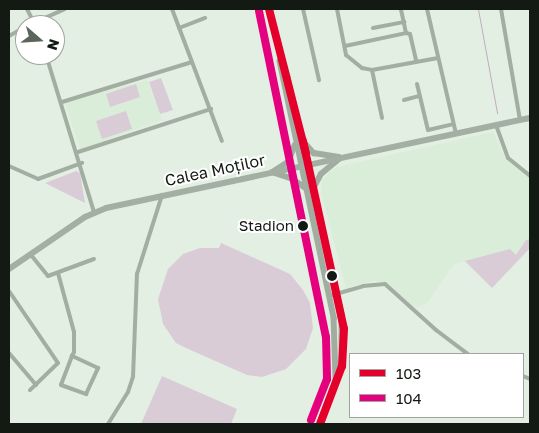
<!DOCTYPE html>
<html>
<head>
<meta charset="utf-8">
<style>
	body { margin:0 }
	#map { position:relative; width:539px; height:433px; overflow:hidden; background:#e4efe3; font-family:"Golos Text",sans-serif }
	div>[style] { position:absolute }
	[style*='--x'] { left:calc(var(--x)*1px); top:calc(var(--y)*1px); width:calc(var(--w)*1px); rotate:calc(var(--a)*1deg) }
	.built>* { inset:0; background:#daedd8 }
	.green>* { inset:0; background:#d9ccd7 }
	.stream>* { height:1px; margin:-0.5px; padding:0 0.5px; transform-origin:0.5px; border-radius:0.5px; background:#c0aabe }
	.minor>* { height:4px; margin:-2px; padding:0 2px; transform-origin:2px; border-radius:2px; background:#a3aea2 }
	.secondary>* { height:5.5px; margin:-2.75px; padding:0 2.75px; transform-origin:2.75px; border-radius:2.75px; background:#a1ada0 }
	.primary>* { height:6px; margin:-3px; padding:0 3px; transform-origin:3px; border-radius:3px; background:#a3afa2 }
	.bus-1>* { height:8px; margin:-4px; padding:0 4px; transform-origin:4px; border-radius:4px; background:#e4002b }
	.bus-2>* { height:8px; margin:-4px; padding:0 4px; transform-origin:4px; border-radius:4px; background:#e5007d }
	.dots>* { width:14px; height:14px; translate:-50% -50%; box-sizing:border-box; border:2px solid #fff; border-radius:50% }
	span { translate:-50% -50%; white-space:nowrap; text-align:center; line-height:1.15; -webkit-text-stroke:4px #fff; paint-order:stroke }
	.bus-label { font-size:15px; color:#131a13 }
	.right { translate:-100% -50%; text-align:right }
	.street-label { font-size:16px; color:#131a13 }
	.frame { position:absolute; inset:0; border:10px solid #131a13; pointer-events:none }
	.legend { position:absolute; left:349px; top:353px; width:175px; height:65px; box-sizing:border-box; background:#fff; border:1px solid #a1a3a1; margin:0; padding:6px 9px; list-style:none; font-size:15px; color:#131a13 }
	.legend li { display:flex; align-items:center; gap:10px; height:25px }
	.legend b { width:25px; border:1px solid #a1a3a1 }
	.north { position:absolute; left:15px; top:15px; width:50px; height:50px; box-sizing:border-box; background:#fff; border:1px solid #a1a3a1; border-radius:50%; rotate:109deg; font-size:14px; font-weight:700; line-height:20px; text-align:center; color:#131a13 }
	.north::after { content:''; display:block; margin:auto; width:18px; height:22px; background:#5c655c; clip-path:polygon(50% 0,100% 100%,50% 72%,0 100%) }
</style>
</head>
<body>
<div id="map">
	<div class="built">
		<div style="clip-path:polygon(147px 80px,162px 120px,80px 150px,65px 103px)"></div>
		<div style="clip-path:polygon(493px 132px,506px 159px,530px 179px,530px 248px,492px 288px,464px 261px,454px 264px,427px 303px,418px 307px,411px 305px,385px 282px,373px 281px,346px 288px,321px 192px,322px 181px,329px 172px,337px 167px)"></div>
	</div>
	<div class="green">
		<div style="clip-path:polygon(161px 78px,173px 110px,160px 114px,149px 82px)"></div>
		<div style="clip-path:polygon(136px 84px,140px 97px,110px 107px,106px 94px)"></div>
		<div style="clip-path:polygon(126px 111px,132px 129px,102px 139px,96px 121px)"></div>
		<div style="clip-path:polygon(76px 171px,80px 173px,85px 203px,45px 183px)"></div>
		<div style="clip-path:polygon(530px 239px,530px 248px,492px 288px,465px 261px,510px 249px,516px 255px,526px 240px)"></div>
		<div style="clip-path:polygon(221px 243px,290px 274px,303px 290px,310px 303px,313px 328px,306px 349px,286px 369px,262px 377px,247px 375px,186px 348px,176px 343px,163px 324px,158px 299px,168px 269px,183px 254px,200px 248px,219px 248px)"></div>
		<div style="clip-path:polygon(162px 376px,237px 409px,231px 424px,141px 424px)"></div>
	</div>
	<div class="stream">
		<div style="--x:478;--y:9;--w:106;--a:79.6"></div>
	</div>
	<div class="minor">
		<div style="--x:27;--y:9;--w:18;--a:63"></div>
		<div style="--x:172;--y:9;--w:141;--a:69.3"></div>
		<div style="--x:303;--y:9;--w:73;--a:77.3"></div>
		<div style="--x:337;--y:9;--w:47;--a:78.9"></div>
		<div style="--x:346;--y:55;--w:21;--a:39"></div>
		<div style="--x:362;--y:68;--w:10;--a:11"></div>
		<div style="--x:372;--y:70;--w:67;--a:-10.3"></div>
		<div style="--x:427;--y:9;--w:128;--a:76.9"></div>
		<div style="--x:501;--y:9;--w:113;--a:80.3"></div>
		<div style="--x:29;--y:25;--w:39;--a:-24"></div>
		<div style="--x:179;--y:28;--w:28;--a:-21"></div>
		<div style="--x:373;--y:28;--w:32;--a:-11"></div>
		<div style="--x:406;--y:33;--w:4;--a:14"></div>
		<div style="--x:410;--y:34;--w:28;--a:77"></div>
		<div style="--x:9;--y:36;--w:18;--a:-29"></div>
		<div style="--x:345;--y:46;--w:62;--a:-12"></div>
		<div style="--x:406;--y:33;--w:25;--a:-102"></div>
		<div style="--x:46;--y:55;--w:164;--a:73"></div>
		<div style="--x:372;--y:70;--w:49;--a:78.2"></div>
		<div style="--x:417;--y:84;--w:47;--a:76.6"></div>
		<div style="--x:428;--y:130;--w:26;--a:-13"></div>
		<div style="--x:404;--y:100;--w:16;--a:-15"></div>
		<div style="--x:62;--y:102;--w:136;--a:-17.1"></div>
		<div style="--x:496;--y:125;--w:35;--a:70"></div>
		<div style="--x:508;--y:158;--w:28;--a:39"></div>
		<div style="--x:78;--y:152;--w:140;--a:-17.9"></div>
		<div style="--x:9;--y:166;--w:32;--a:24"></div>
		<div style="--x:38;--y:179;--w:47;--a:-20"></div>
		<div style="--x:31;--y:255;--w:27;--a:51"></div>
		<div style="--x:48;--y:276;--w:49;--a:-20.3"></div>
		<div style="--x:58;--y:273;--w:61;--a:74.8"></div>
		<div style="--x:74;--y:332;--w:20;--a:90"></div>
		<div style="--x:74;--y:352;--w:4;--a:117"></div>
		<div style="--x:72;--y:356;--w:31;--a:111"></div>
		<div style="--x:61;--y:385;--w:27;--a:20"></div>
		<div style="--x:86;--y:394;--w:29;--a:-65"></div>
		<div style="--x:98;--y:368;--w:29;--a:-155"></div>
		<div style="--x:9;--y:291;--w:87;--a:55.8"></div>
		<div style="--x:58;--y:363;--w:39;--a:136"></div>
		<div style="--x:329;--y:296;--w:35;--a:-16"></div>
		<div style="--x:363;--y:286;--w:22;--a:-5"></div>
		<div style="--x:385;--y:284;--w:69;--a:42"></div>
		<div style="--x:436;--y:330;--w:40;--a:37"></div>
		<div style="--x:9;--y:353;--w:42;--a:49.8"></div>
		<div style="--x:523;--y:376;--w:8;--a:23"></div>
		<div style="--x:108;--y:424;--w:38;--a:-58"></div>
		<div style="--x:128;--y:392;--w:16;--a:-72"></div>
		<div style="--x:133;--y:377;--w:103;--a:-87.8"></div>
		<div style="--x:137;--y:274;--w:83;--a:-72.4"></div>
	</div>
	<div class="secondary">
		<div style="--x:269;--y:9;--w:71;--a:74.4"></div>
		<div style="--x:288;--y:77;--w:244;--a:77.2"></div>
		<div style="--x:342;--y:315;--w:51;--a:90"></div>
		<div style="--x:342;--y:366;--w:62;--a:110.8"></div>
		<div style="--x:280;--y:61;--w:263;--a:78.1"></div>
		<div style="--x:334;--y:318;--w:61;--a:88.1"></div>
		<div style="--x:304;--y:142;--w:15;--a:48"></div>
		<div style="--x:314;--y:153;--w:25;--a:9"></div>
		<div style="--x:274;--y:171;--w:17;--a:-33"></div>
		<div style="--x:288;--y:162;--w:18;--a:-68"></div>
		<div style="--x:272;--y:172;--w:20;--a:18"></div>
		<div style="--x:291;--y:178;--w:18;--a:34"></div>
		<div style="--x:313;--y:189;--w:17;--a:-62"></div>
		<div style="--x:321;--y:174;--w:23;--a:-40"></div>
	</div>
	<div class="primary">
		<div style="--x:9;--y:269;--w:92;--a:-34.4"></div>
		<div style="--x:85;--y:217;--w:23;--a:-23"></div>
		<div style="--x:106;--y:208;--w:433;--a:-12"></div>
	</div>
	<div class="bus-1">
		<div style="--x:269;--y:9;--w:150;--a:75.7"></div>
		<div style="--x:303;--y:141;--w:192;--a:77.7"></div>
		<div style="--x:344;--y:329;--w:37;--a:93"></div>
		<div style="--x:342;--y:366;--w:62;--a:110.8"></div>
	</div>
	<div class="bus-2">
		<div style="--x:259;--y:11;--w:333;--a:78.4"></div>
		<div style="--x:326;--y:337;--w:42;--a:88.6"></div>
		<div style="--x:327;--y:379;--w:44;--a:111.3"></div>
	</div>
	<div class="dots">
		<div style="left:303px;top:226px;background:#131a13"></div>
		<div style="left:332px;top:276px;background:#131a13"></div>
	</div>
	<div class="bus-label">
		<span class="right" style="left:294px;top:226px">Stadion</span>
	</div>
	<div class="street-label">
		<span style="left:215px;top:170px;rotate:-12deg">Calea Moților</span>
	</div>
	<div class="frame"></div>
	<ul class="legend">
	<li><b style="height:6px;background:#e4002b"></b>103</li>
	<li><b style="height:6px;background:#e5007d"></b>104</li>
	</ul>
	<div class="north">N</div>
</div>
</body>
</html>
